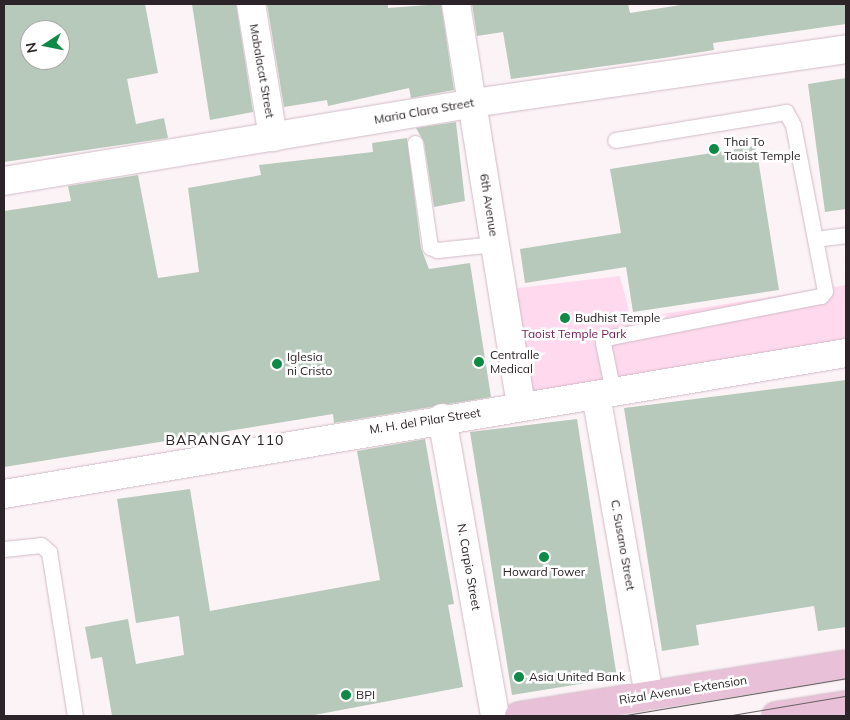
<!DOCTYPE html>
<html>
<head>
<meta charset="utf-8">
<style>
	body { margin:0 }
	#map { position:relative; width:850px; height:720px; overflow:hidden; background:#fcf3f7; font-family:Mulish,sans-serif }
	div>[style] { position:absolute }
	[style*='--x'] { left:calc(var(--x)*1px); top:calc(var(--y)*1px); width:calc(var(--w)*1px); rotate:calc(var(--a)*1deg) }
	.green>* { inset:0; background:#ffd9ed }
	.building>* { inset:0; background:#b6c9ba }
	.roads { filter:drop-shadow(0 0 1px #d1bac6) drop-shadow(0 0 1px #d1bac6) }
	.lane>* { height:15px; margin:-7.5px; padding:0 7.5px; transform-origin:7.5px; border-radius:7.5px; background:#fff }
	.street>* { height:28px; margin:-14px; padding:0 14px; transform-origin:14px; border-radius:14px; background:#fff }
	.primary>* { height:28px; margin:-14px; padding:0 14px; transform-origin:14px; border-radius:14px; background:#e8c0d7 }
	.tram>* { height:1px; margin:-0.5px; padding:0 0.5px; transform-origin:0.5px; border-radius:0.5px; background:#696165 }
	.dots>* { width:14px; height:14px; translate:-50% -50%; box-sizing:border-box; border:2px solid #fff; border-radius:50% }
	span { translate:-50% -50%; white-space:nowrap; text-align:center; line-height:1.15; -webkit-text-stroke:5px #fff; paint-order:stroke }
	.street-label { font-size:12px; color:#2c2428 }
	.poi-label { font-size:12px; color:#2c2428 }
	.left { translate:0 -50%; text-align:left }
	.park-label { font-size:12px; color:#782059 }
	.neighbourhood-label { font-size:14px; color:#2c2428; letter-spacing:1px }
	.frame { position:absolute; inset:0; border:5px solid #2c2428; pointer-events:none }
	.north { position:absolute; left:20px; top:20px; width:50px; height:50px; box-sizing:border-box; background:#fff; border:1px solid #aba7a9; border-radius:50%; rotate:259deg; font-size:14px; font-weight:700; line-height:20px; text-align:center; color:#2c2428 }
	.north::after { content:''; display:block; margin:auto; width:18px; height:22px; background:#0d8a45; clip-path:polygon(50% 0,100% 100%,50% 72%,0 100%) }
</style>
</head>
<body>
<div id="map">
	<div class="green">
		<div style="clip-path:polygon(620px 276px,631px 319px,846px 285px,846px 345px,527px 395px,510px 289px)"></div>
	</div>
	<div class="building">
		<div style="clip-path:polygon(evenodd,4px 4px,145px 4px,158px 73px,127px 79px,136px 124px,164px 118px,168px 138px,4px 162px,4px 4px,30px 30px,60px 30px,60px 60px,30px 60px,30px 30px)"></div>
		<div style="clip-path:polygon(192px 4px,236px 4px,253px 112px,210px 120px)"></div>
		<div style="clip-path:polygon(267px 4px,388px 4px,388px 8px,441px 4px,454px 90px,411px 98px,409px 88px,328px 106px,327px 100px,284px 107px)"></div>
		<div style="clip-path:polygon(472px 4px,628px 4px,630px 13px,687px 4px,846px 4px,846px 24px,713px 43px,714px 50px,664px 58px,511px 79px,503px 32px,477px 36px)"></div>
		<div style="clip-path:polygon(846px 78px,846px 209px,825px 212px,808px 84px)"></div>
		<div style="clip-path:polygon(456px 122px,465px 201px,434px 207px,424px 142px,416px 128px)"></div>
		<div style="clip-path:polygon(407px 138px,421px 248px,429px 269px,470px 263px,491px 397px,334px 423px,333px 414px,4px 467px,4px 211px,71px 201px,68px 186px,138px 175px,158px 278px,199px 272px,188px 188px,261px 175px,259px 165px,373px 152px,372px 143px)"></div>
		<div style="clip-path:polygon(756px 146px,779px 290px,633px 312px,626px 267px,525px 283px,520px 249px,621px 233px,610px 169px)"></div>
		<div style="clip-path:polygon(846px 380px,846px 627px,818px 631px,814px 606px,696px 625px,699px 645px,662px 651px,624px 408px)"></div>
		<div style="clip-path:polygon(577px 419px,617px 678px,512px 695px,470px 432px)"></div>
		<div style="clip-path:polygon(425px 439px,454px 604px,448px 605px,463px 687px,309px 716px,112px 716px,102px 657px,91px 659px,85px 627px,128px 619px,136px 664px,184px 655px,179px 616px,136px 623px,117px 499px,190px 489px,210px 611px,380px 580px,357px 451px)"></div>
	</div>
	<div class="roads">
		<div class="lane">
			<div style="--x:415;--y:143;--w:105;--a:81.8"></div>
			<div style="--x:430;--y:247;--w:8;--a:23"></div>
			<div style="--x:437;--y:250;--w:58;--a:-5.9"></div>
			<div style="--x:815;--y:239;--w:31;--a:-7"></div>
			<div style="--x:613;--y:392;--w:50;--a:-101.5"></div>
			<div style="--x:603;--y:343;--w:6;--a:-59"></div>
			<div style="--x:606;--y:338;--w:219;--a:-11.1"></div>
			<div style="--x:821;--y:296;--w:6;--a:-51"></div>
			<div style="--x:825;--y:291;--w:169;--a:-100.9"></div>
			<div style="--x:793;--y:125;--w:15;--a:-118"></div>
			<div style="--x:786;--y:112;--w:173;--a:170.7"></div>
			<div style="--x:4;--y:549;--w:37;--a:-6"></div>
			<div style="--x:41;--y:545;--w:11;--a:41"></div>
			<div style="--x:49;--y:552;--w:166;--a:81"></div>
		</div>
		<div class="street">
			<div style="--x:251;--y:4;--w:135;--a:80.6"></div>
			<div style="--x:456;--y:4;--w:407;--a:80.8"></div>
			<div style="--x:4;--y:181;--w:475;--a:-9.4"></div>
			<div style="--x:473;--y:103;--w:377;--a:-8.2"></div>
			<div style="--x:596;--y:395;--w:305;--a:80"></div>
			<div style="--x:442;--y:418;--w:303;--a:79.9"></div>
			<div style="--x:4;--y:494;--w:854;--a:-9.51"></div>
		</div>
		<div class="primary">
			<div style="--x:519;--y:716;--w:331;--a:-9"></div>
			<div style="--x:776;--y:716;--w:71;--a:-8.9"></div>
		</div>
	</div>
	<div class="tram">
		<div style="--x:620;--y:716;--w:229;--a:-9.5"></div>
		<div style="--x:726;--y:716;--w:122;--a:-9.5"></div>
	</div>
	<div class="dots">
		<div style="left:714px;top:149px;background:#0d8a45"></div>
		<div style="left:565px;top:318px;background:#0d8a45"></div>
		<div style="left:479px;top:362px;background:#0d8a45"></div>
		<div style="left:277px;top:364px;background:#0d8a45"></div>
		<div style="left:544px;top:557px;background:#0d8a45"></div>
		<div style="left:519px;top:677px;background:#0d8a45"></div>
		<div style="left:346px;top:695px;background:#0d8a45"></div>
	</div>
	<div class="street-label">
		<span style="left:262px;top:71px;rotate:80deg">Mabalacat Street</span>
		<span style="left:424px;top:111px;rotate:-10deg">Maria Clara Street</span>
		<span style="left:489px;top:205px;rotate:81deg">6th Avenue</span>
		<span style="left:425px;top:421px;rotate:-9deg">M. H. del Pilar Street</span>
		<span style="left:623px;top:545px;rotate:80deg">C. Susano Street</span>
		<span style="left:469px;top:567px;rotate:80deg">N. Carpio Street</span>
		<span style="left:683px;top:690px;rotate:-9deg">Rizal Avenue Extension</span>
	</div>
	<div class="poi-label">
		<span class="left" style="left:724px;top:149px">Thai To<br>Taoist Temple</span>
		<span class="left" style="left:575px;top:318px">Budhist Temple</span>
		<span class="left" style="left:490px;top:362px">Centralle<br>Medical</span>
		<span class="left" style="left:287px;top:364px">Iglesia<br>ni Cristo</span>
		<span style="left:544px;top:572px">Howard Tower</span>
		<span class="left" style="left:529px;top:677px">Asia United Bank</span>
		<span class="left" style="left:356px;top:695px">BPI</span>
	</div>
	<div class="park-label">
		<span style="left:574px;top:334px">Taoist Temple Park</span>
	</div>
	<div class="neighbourhood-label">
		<span style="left:225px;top:440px">BARANGAY 110</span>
	</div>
	<div class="frame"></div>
	<div class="north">N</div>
</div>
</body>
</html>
